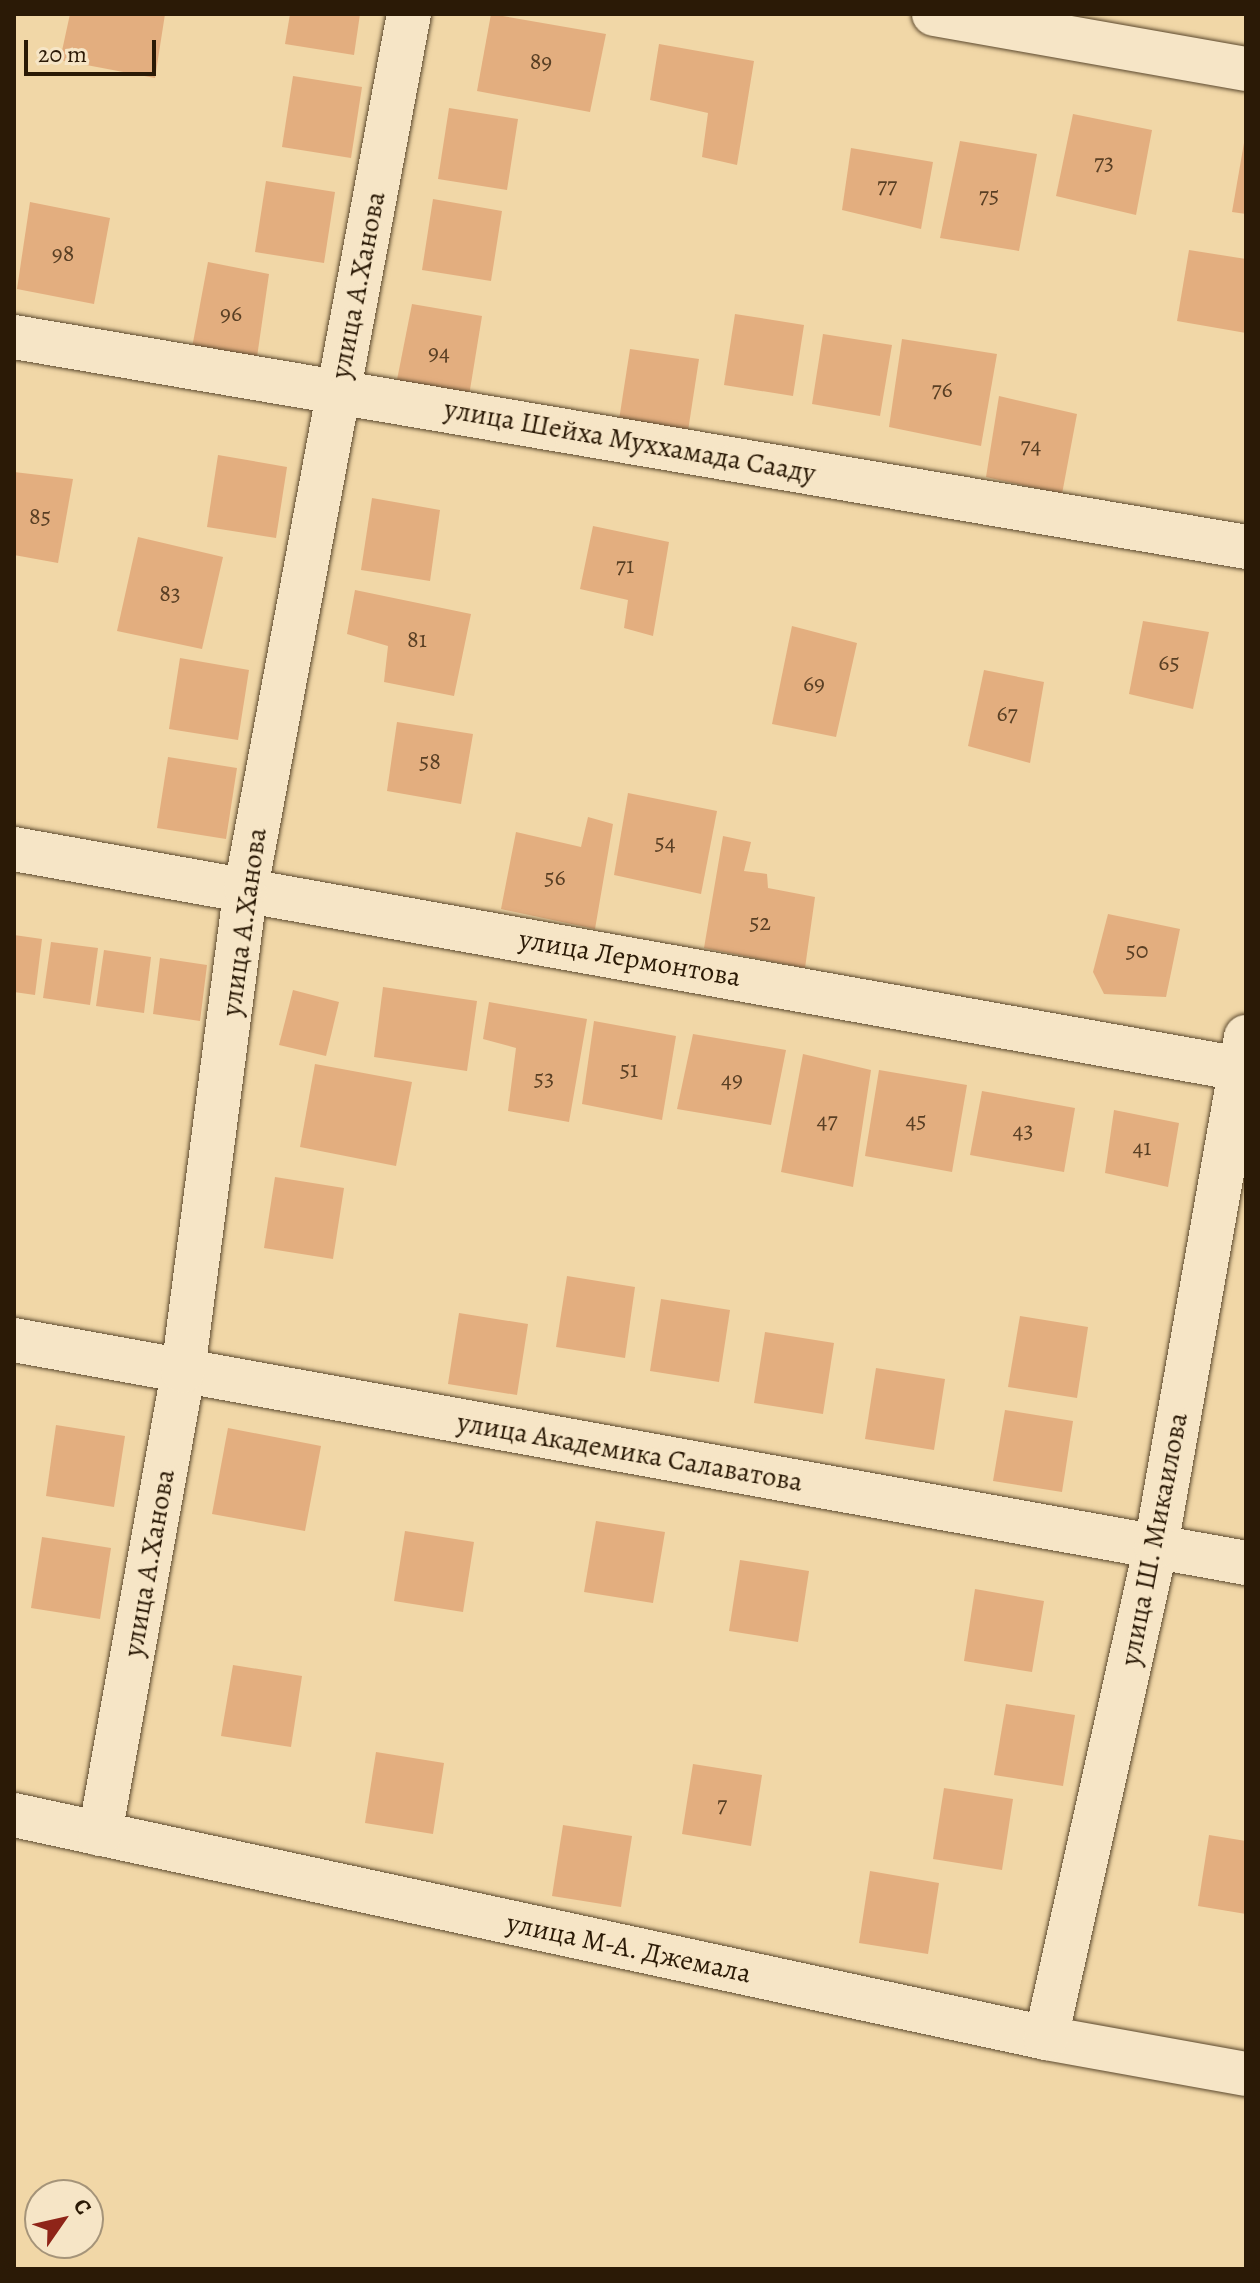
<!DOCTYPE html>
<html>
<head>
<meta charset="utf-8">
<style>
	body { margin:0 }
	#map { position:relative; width:1260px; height:2283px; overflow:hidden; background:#f1d7a7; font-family:Alegreya,serif }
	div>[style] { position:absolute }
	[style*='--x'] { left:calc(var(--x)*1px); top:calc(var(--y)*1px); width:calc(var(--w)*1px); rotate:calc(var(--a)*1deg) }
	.building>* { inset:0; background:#e3ae7f }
	.roads { filter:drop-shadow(0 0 2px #5c492e) drop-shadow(0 0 2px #5c492e) }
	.street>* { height:44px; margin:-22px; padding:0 22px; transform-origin:22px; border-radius:22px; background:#f6e5c6 }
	span { translate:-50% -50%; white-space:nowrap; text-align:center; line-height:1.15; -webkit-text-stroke:8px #f6e5c6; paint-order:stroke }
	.number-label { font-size:24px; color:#593f24 }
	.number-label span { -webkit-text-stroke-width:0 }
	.street-label { font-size:28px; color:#2b1a06 }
	.frame { position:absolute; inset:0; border:16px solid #2b1a06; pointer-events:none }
	.north { position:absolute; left:24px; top:2179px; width:80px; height:80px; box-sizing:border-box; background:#f6e5c6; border:2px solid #a59479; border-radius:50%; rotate:56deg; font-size:22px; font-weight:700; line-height:32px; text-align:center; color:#2b1a06 }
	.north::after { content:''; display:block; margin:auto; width:28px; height:36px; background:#8f2418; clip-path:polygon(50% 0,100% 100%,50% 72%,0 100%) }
	.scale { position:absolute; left:24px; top:40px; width:132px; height:36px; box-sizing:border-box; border:4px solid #2b1a06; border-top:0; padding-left:10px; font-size:24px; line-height:28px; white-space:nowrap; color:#2b1a06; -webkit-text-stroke:6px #f6e5c6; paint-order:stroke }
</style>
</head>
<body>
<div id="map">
	<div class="building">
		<div style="clip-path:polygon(70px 14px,165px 14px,155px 78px,60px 60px)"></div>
		<div style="clip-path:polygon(290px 14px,360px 14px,354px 55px,285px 44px)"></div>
		<div style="clip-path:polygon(491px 14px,606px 34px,590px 112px,477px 91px)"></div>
		<div style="clip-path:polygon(659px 44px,754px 61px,737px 165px,702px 157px,708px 113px,650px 100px)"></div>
		<div style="clip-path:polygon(293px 76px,362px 87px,351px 158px,282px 147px)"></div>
		<div style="clip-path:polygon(449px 108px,518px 119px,507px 190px,438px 179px)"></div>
		<div style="clip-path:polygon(1073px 114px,1152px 130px,1136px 215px,1056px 196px)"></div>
		<div style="clip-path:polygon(960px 141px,1037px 154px,1019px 251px,940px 238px)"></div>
		<div style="clip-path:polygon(1244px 143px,1246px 143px,1246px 214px,1232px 212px)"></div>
		<div style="clip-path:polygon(851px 148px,933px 162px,921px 229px,842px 210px)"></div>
		<div style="clip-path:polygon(266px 181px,335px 192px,324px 263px,255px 252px)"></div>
		<div style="clip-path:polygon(433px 199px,502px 211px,491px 281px,422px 270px)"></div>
		<div style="clip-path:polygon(30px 202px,110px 218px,94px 304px,17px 289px)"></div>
		<div style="clip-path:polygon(1189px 250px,1246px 259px,1246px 333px,1177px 321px)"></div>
		<div style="clip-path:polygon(208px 262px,269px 274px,256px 364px,191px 353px)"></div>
		<div style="clip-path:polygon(412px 304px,482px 316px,468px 402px,395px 390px)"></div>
		<div style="clip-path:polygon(735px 314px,804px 325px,793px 396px,724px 385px)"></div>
		<div style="clip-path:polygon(823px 334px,892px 345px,880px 416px,812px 404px)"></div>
		<div style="clip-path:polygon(902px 339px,997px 354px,981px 446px,889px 427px)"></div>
		<div style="clip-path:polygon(630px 349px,699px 359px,688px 431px,619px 420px)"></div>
		<div style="clip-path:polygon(999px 396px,1077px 414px,1062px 494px,986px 477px)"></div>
		<div style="clip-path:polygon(218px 455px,287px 467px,276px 538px,207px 527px)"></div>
		<div style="clip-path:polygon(14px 472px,73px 479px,58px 563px,14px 555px)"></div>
		<div style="clip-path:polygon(372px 498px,440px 510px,430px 581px,361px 570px)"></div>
		<div style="clip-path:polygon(593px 526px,669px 542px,653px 636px,624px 628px,628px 600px,580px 589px)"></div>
		<div style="clip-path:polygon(138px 537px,223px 557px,202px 649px,117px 631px)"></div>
		<div style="clip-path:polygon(355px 590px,471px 614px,454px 696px,384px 682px,388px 646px,347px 634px)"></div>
		<div style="clip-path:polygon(1143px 621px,1209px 632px,1193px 709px,1129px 694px)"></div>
		<div style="clip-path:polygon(792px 626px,857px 643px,836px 737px,772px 724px)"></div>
		<div style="clip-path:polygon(180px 658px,249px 670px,238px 740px,169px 729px)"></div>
		<div style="clip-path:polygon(984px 670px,1044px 682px,1030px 763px,968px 746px)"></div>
		<div style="clip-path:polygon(397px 722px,473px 734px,461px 804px,387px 791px)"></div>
		<div style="clip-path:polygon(168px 757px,237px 768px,226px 839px,157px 828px)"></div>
		<div style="clip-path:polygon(628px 793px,717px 811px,701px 894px,614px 875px)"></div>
		<div style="clip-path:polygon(588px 817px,613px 824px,595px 929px,501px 909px,516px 832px,581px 847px)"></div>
		<div style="clip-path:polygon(723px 836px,751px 842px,744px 871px,767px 874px,768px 888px,815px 897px,805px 968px,704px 948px)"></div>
		<div style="clip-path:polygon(1108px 914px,1180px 929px,1166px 997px,1104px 994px,1093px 972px)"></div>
		<div style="clip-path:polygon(14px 935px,42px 939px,35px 995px,14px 992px)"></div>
		<div style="clip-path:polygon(51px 942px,98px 948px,90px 1005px,43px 998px)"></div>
		<div style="clip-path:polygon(104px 950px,151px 957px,144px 1013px,96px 1006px)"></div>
		<div style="clip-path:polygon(160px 958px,207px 965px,200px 1021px,153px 1014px)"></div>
		<div style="clip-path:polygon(383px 987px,477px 1001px,467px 1071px,374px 1057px)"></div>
		<div style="clip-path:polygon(293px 990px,339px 1002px,326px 1056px,279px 1045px)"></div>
		<div style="clip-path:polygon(489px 1002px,587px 1019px,569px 1122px,508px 1111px,516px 1048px,483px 1039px)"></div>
		<div style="clip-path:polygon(594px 1021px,676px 1036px,662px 1120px,582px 1104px)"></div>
		<div style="clip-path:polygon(693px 1034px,786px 1050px,771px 1125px,677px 1109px)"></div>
		<div style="clip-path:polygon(803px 1054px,871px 1070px,853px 1187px,781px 1172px)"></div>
		<div style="clip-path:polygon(315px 1064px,412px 1082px,396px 1166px,300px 1147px)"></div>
		<div style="clip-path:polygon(879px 1070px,967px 1085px,952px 1172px,865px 1156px)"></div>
		<div style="clip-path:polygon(982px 1091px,1075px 1108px,1064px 1172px,970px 1155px)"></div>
		<div style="clip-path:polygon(1114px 1110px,1179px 1123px,1168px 1187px,1105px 1173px)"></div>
		<div style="clip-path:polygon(275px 1177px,344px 1188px,333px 1259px,264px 1248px)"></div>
		<div style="clip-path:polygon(567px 1276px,635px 1287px,625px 1358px,556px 1347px)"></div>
		<div style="clip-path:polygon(661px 1299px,730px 1310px,719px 1382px,650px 1371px)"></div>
		<div style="clip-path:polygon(459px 1313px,528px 1324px,517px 1395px,448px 1384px)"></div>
		<div style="clip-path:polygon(1020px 1316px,1088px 1327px,1077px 1398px,1008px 1387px)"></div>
		<div style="clip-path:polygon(765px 1332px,834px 1343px,823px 1414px,754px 1403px)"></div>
		<div style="clip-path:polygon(876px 1368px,945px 1379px,934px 1450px,865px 1439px)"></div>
		<div style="clip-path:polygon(1005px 1410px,1073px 1421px,1062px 1492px,993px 1481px)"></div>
		<div style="clip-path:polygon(56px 1425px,125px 1436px,114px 1507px,46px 1496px)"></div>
		<div style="clip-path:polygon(228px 1428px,321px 1446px,305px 1531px,212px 1514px)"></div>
		<div style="clip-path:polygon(596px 1521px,665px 1532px,653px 1603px,584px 1592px)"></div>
		<div style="clip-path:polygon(405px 1531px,474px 1542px,463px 1612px,394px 1601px)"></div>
		<div style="clip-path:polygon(42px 1537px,111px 1548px,100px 1619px,31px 1608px)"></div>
		<div style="clip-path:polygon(740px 1560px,809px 1571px,798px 1642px,729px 1631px)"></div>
		<div style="clip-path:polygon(975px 1589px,1044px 1601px,1032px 1672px,964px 1661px)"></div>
		<div style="clip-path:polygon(233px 1665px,302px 1676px,291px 1747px,221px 1736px)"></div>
		<div style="clip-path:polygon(1006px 1704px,1075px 1715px,1063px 1786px,994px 1775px)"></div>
		<div style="clip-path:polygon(376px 1752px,444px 1763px,433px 1834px,365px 1823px)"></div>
		<div style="clip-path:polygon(693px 1764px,762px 1775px,751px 1846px,682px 1834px)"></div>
		<div style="clip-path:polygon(944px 1788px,1013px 1799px,1002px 1870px,933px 1859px)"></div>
		<div style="clip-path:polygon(563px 1825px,632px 1836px,621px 1907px,552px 1896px)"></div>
		<div style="clip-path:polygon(1209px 1835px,1246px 1841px,1246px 1914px,1198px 1906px)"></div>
		<div style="clip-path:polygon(870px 1871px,939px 1883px,928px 1954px,859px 1943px)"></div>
	</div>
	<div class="roads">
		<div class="street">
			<div style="--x:934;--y:14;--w:317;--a:10"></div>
			<div style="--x:14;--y:337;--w:1250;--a:9.67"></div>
			<div style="--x:14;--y:849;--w:1252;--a:10.17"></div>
			<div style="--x:14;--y:1340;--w:1252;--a:10.26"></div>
			<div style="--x:14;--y:1815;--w:1056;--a:12.19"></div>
			<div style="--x:1046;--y:2038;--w:203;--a:10.2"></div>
			<div style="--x:100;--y:1834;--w:470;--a:-79.8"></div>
			<div style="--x:183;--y:1371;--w:487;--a:-82.6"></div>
			<div style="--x:246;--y:888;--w:889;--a:-79.44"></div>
			<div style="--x:1046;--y:2038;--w:504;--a:-77.4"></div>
			<div style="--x:1156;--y:1546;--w:517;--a:-79.97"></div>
		</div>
	</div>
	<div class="number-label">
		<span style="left:541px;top:62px">89</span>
		<span style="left:1104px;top:163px">73</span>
		<span style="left:887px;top:186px">77</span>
		<span style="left:989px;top:196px">75</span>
		<span style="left:63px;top:254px">98</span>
		<span style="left:231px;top:314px">96</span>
		<span style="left:439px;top:353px">94</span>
		<span style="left:942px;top:390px">76</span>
		<span style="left:1031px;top:446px">74</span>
		<span style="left:40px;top:517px">85</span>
		<span style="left:625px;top:566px">71</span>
		<span style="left:170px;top:594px">83</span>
		<span style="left:417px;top:640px">81</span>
		<span style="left:1169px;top:663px">65</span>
		<span style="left:814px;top:684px">69</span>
		<span style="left:1007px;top:714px">67</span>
		<span style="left:430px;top:762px">58</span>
		<span style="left:665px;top:843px">54</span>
		<span style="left:555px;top:878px">56</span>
		<span style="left:760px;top:923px">52</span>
		<span style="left:1137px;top:951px">50</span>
		<span style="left:629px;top:1070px">51</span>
		<span style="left:544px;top:1079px">53</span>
		<span style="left:732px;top:1080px">49</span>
		<span style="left:827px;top:1121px">47</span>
		<span style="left:916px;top:1121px">45</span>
		<span style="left:1023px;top:1131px">43</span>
		<span style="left:1142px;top:1148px">41</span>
		<span style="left:722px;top:1805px">7</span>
	</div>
	<div class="street-label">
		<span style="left:358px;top:285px;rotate:-79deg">улица А.Ханова</span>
		<span style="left:630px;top:441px;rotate:10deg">улица Шейха Муххамада Сааду</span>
		<span style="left:244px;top:922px;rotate:-82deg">улица А.Ханова</span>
		<span style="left:630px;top:958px;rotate:10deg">улица Лермонтова</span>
		<span style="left:630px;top:1452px;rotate:10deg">улица Академика Салаватова</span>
		<span style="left:1154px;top:1539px;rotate:-79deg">улица Ш. Микаилова</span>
		<span style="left:149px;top:1563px;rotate:-80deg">улица А.Ханова</span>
		<span style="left:629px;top:1948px;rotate:12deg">улица М-А. Джемала</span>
	</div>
	<div class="frame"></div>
	<div class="north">С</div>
	<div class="scale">20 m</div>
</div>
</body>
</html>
